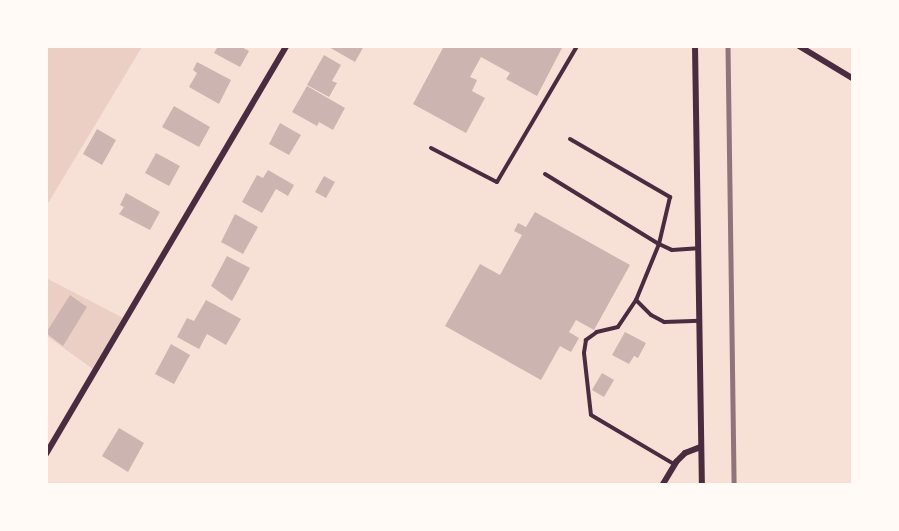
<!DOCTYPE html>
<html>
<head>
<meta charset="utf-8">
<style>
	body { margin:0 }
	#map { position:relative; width:899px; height:531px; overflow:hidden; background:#f7e1d7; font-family:Spectral,serif }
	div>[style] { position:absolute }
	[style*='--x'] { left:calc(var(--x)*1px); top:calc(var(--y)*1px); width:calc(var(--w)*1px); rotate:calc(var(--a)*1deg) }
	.green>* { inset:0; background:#ebcfc5 }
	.building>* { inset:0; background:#ccb4b1 }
	.service>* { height:4px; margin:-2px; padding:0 2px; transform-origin:2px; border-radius:2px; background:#4a2c40 }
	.minor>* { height:6px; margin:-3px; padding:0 3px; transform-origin:3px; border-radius:3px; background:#4a2c40 }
	.rail>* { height:4.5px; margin:-2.25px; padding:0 2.25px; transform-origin:2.25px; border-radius:2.25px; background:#8f747c }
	span { translate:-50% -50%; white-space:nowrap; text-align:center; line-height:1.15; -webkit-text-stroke:4.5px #fffaf5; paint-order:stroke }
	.frame { position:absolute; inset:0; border:48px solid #fffaf5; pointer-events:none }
</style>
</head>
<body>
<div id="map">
	<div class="green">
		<div style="clip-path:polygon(47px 46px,142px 47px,47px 205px,46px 47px)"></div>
		<div style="clip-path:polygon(46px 278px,127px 320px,97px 372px,47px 336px)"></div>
	</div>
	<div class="building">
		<div style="clip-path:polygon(218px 46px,240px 46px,249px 51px,240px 67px,214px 53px)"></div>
		<div style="clip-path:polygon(327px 46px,364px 46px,355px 62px)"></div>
		<div style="clip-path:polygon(444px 46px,563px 46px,537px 96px,506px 79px,510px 73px,481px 57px,470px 77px,477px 80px,472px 91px,485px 98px,466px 133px,413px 104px)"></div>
		<div style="clip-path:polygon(324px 55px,341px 65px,332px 81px,337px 83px,329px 97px,307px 85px)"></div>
		<div style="clip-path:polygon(197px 62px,231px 80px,219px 104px,189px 87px,197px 73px,193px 70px)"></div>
		<div style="clip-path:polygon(307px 86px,345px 108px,333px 130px,319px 122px,317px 126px,292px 112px)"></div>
		<div style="clip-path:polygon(174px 106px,210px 127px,199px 147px,162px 127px)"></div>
		<div style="clip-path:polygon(280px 123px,301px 135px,289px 155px,269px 144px)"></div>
		<div style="clip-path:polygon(97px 129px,116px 140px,102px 165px,83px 154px)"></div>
		<div style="clip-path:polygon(156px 153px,180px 166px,169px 186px,145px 173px)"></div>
		<div style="clip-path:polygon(268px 170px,294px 185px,288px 196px,276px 189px,262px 213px,242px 202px,257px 175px,263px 178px)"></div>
		<div style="clip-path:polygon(324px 176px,335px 182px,326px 198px,315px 192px)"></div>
		<div style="clip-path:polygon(126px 193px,160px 212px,150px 230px,119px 214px,124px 207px,120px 205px)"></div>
		<div style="clip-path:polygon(535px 212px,630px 265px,594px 330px,576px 320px,569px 332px,579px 338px,571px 352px,560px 346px,541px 380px,445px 326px,480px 264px,500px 275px,522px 235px,514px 231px,518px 223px,526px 227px)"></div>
		<div style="clip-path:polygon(235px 214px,258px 227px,243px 254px,221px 242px)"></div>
		<div style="clip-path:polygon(227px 256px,250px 268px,232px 301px,211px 286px)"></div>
		<div style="clip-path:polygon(70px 295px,87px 307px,63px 346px,46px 333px)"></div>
		<div style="clip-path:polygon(206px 300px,241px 319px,226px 345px,207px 334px,199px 349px,177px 337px,187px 318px,194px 321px)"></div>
		<div style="clip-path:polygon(625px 332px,646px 343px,638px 358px,634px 356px,629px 364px,612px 355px)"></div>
		<div style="clip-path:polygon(171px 344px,190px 355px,174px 384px,155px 374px)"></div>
		<div style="clip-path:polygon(602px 373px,614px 380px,604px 397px,592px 390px)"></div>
		<div style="clip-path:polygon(119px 428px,144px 443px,128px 472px,102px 456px)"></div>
	</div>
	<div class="service">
		<div style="--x:570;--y:139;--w:116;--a:30.1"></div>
		<div style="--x:670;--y:197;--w:48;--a:103.2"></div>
		<div style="--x:659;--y:244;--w:61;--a:112.3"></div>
		<div style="--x:636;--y:300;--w:32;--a:124"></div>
		<div style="--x:618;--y:327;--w:22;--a:167"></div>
		<div style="--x:597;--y:332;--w:14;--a:144"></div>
		<div style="--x:586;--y:340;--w:13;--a:99"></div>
		<div style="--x:584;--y:353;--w:62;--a:83.6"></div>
		<div style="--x:591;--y:415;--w:96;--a:30.6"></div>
		<div style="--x:431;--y:148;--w:74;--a:27.3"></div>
		<div style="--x:497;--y:182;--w:158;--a:-59.5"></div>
		<div style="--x:545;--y:174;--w:134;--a:31.6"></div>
		<div style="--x:659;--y:244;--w:14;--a:25"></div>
		<div style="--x:672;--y:250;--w:26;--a:-4"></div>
		<div style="--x:636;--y:300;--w:21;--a:45"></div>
		<div style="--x:651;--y:315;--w:15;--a:28"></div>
		<div style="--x:664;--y:322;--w:36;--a:-2"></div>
	</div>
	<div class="minor">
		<div style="--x:695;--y:46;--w:438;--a:89.1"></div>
		<div style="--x:799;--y:46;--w:62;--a:31.1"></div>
		<div style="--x:46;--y:454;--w:473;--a:-59.5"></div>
		<div style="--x:663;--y:484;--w:26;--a:-59"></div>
		<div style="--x:676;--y:462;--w:13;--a:-45"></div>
		<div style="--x:685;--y:453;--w:17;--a:-21"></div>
	</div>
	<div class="rail">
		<div style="--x:728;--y:46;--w:438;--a:89.2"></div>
	</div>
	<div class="frame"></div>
</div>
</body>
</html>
